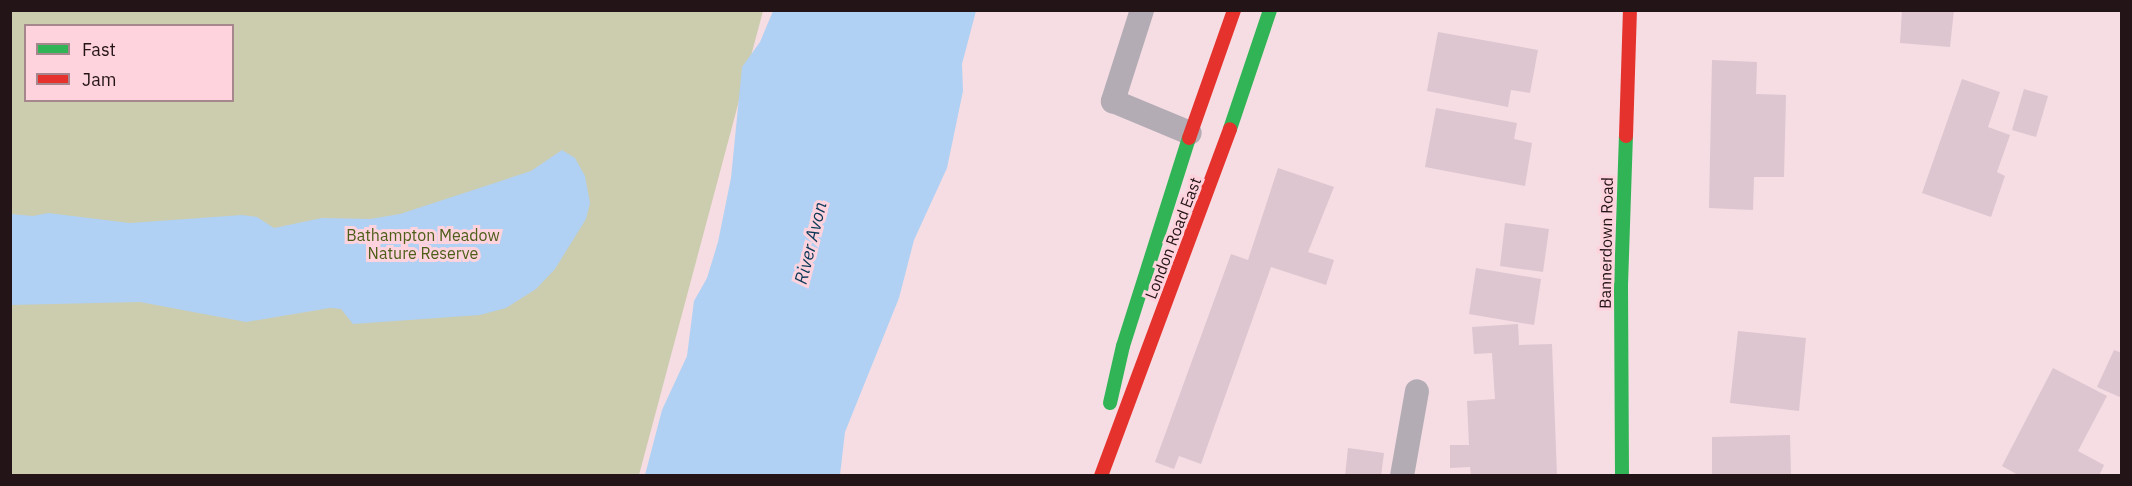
<!DOCTYPE html>
<html>
<head>
<meta charset="utf-8">
<style>
	body { margin:0 }
	#map { position:relative; width:2132px; height:486px; overflow:hidden; background:#f5dde3; font-family:"IBM Plex Sans",sans-serif }
	div>[style] { position:absolute }
	[style*='--x'] { left:calc(var(--x)*1px); top:calc(var(--y)*1px); width:calc(var(--w)*1px); rotate:calc(var(--a)*1deg) }
	.green>* { inset:0; background:#ccccae }
	.water>* { inset:0; background:#b0d1f3 }
	.building>* { inset:0; background:#ddc6d0 }
	.lane>* { height:24px; margin:-12px; padding:0 12px; transform-origin:12px; border-radius:12px; background:#b3acb4 }
	.fast>* { height:14px; margin:-7px; padding:0 7px; transform-origin:7px; border-radius:7px; background:#30b455 }
	.jam>* { height:14px; margin:-7px; padding:0 7px; transform-origin:7px; border-radius:7px; background:#e5322d }
	span { translate:-50% -50%; white-space:nowrap; text-align:center; line-height:1.15; -webkit-text-stroke:6px #ffd3dd; paint-order:stroke }
	.park-label { font-size:16px; color:#4c5e1a }
	.street-label { font-size:16px; color:#231418 }
	.water-label { font-size:18px; color:#0d3a58; font-style:italic }
	.frame { position:absolute; inset:0; border:12px solid #231418; pointer-events:none }
	.legend { position:absolute; left:24px; top:24px; width:210px; height:78px; box-sizing:border-box; background:#ffd3dd; border:2px solid #a7878e; margin:0; padding:8px 10px; list-style:none; font-size:18px; color:#231418 }
	.legend li { display:flex; align-items:center; gap:12px; height:30px }
	.legend b { width:30px; border:2px solid #a7878e }
</style>
</head>
<body>
<div id="map">
	<div class="green">
		<div style="clip-path:polygon(evenodd,10px 11px,763px 11px,639px 475px,11px 475px,10px 11px,26px 26px,232px 26px,232px 100px,26px 100px,26px 26px)"></div>
	</div>
	<div class="water">
		<div style="clip-path:polygon(773px 11px,976px 11px,962px 64px,963px 91px,947px 168px,914px 240px,899px 298px,845px 432px,840px 475px,645px 475px,662px 410px,687px 356px,694px 301px,707px 278px,718px 242px,731px 178px,742px 67px,760px 42px)"></div>
		<div style="clip-path:polygon(562px 150px,575px 158px,585px 176px,590px 203px,586px 219px,555px 269px,536px 289px,506px 308px,480px 315px,353px 324px,341px 309px,330px 308px,246px 322px,140px 302px,11px 305px,11px 214px,33px 216px,48px 213px,130px 223px,242px 215px,257px 217px,274px 228px,322px 218px,370px 219px,400px 214px,531px 171px)"></div>
	</div>
	<div class="building">
		<div style="clip-path:polygon(1902px 10px,1954px 10px,1950px 47px,1900px 43px)"></div>
		<div style="clip-path:polygon(1438px 32px,1538px 50px,1530px 93px,1511px 90px,1508px 107px,1427px 91px)"></div>
		<div style="clip-path:polygon(1712px 60px,1757px 62px,1756px 94px,1786px 95px,1784px 177px,1754px 177px,1753px 210px,1709px 208px)"></div>
		<div style="clip-path:polygon(1962px 79px,2000px 92px,1988px 127px,2010px 135px,1997px 172px,2005px 176px,1991px 217px,1922px 193px)"></div>
		<div style="clip-path:polygon(2024px 89px,2048px 96px,2036px 137px,2012px 130px)"></div>
		<div style="clip-path:polygon(1436px 108px,1517px 123px,1514px 139px,1532px 143px,1525px 186px,1425px 167px)"></div>
		<div style="clip-path:polygon(1278px 168px,1334px 187px,1308px 252px,1334px 260px,1326px 285px,1271px 267px,1201px 464px,1179px 456px,1174px 469px,1155px 462px,1231px 254px,1248px 260px)"></div>
		<div style="clip-path:polygon(1505px 223px,1549px 229px,1543px 272px,1500px 266px)"></div>
		<div style="clip-path:polygon(1476px 268px,1541px 279px,1534px 325px,1469px 314px)"></div>
		<div style="clip-path:polygon(1518px 324px,1519px 345px,1552px 344px,1557px 476px,1471px 476px,1470px 467px,1450px 468px,1450px 445px,1469px 445px,1467px 401px,1495px 399px,1492px 353px,1474px 354px,1472px 327px)"></div>
		<div style="clip-path:polygon(1738px 331px,1806px 338px,1799px 411px,1730px 403px)"></div>
		<div style="clip-path:polygon(2114px 350px,2122px 353px,2122px 398px,2097px 387px)"></div>
		<div style="clip-path:polygon(2053px 368px,2107px 396px,2078px 451px,2104px 465px,2099px 476px,2020px 476px,2002px 466px)"></div>
		<div style="clip-path:polygon(1790px 435px,1791px 476px,1712px 476px,1712px 437px)"></div>
		<div style="clip-path:polygon(1348px 448px,1384px 453px,1381px 476px,1345px 476px)"></div>
	</div>
	<div class="lane">
		<div style="--x:1142;--y:10;--w:96;--a:107.7"></div>
		<div style="--x:1113;--y:101;--w:83;--a:22.6"></div>
		<div style="--x:1402;--y:476;--w:86;--a:-80"></div>
	</div>
	<div class="fast">
		<div style="--x:1230;--y:129;--w:126;--a:-71.4"></div>
		<div style="--x:1110;--y:403;--w:58;--a:-77.2"></div>
		<div style="--x:1123;--y:346;--w:218;--a:-72.4"></div>
		<div style="--x:1622;--y:476;--w:191;--a:-90.3"></div>
		<div style="--x:1621;--y:285;--w:149;--a:-88.1"></div>
	</div>
	<div class="jam">
		<div style="--x:1626;--y:136;--w:126;--a:-88.2"></div>
		<div style="--x:1189;--y:138;--w:136;--a:-70.6"></div>
		<div style="--x:1101;--y:476;--w:370;--a:-69.6"></div>
	</div>
	<div class="park-label">
		<span style="left:423px;top:244px">Bathampton Meadow<br>Nature Reserve</span>
	</div>
	<div class="street-label">
		<span style="left:1173px;top:238px;rotate:-69deg">London Road East</span>
		<span style="left:1606px;top:243px;rotate:-89deg">Bannerdown Road</span>
	</div>
	<div class="water-label">
		<span style="left:811px;top:243px;rotate:-76deg">River Avon</span>
	</div>
	<div class="frame"></div>
	<ul class="legend">
	<li><b style="height:8px;background:#30b455"></b>Fast</li>
	<li><b style="height:8px;background:#e5322d"></b>Jam</li>
	</ul>
</div>
</body>
</html>
